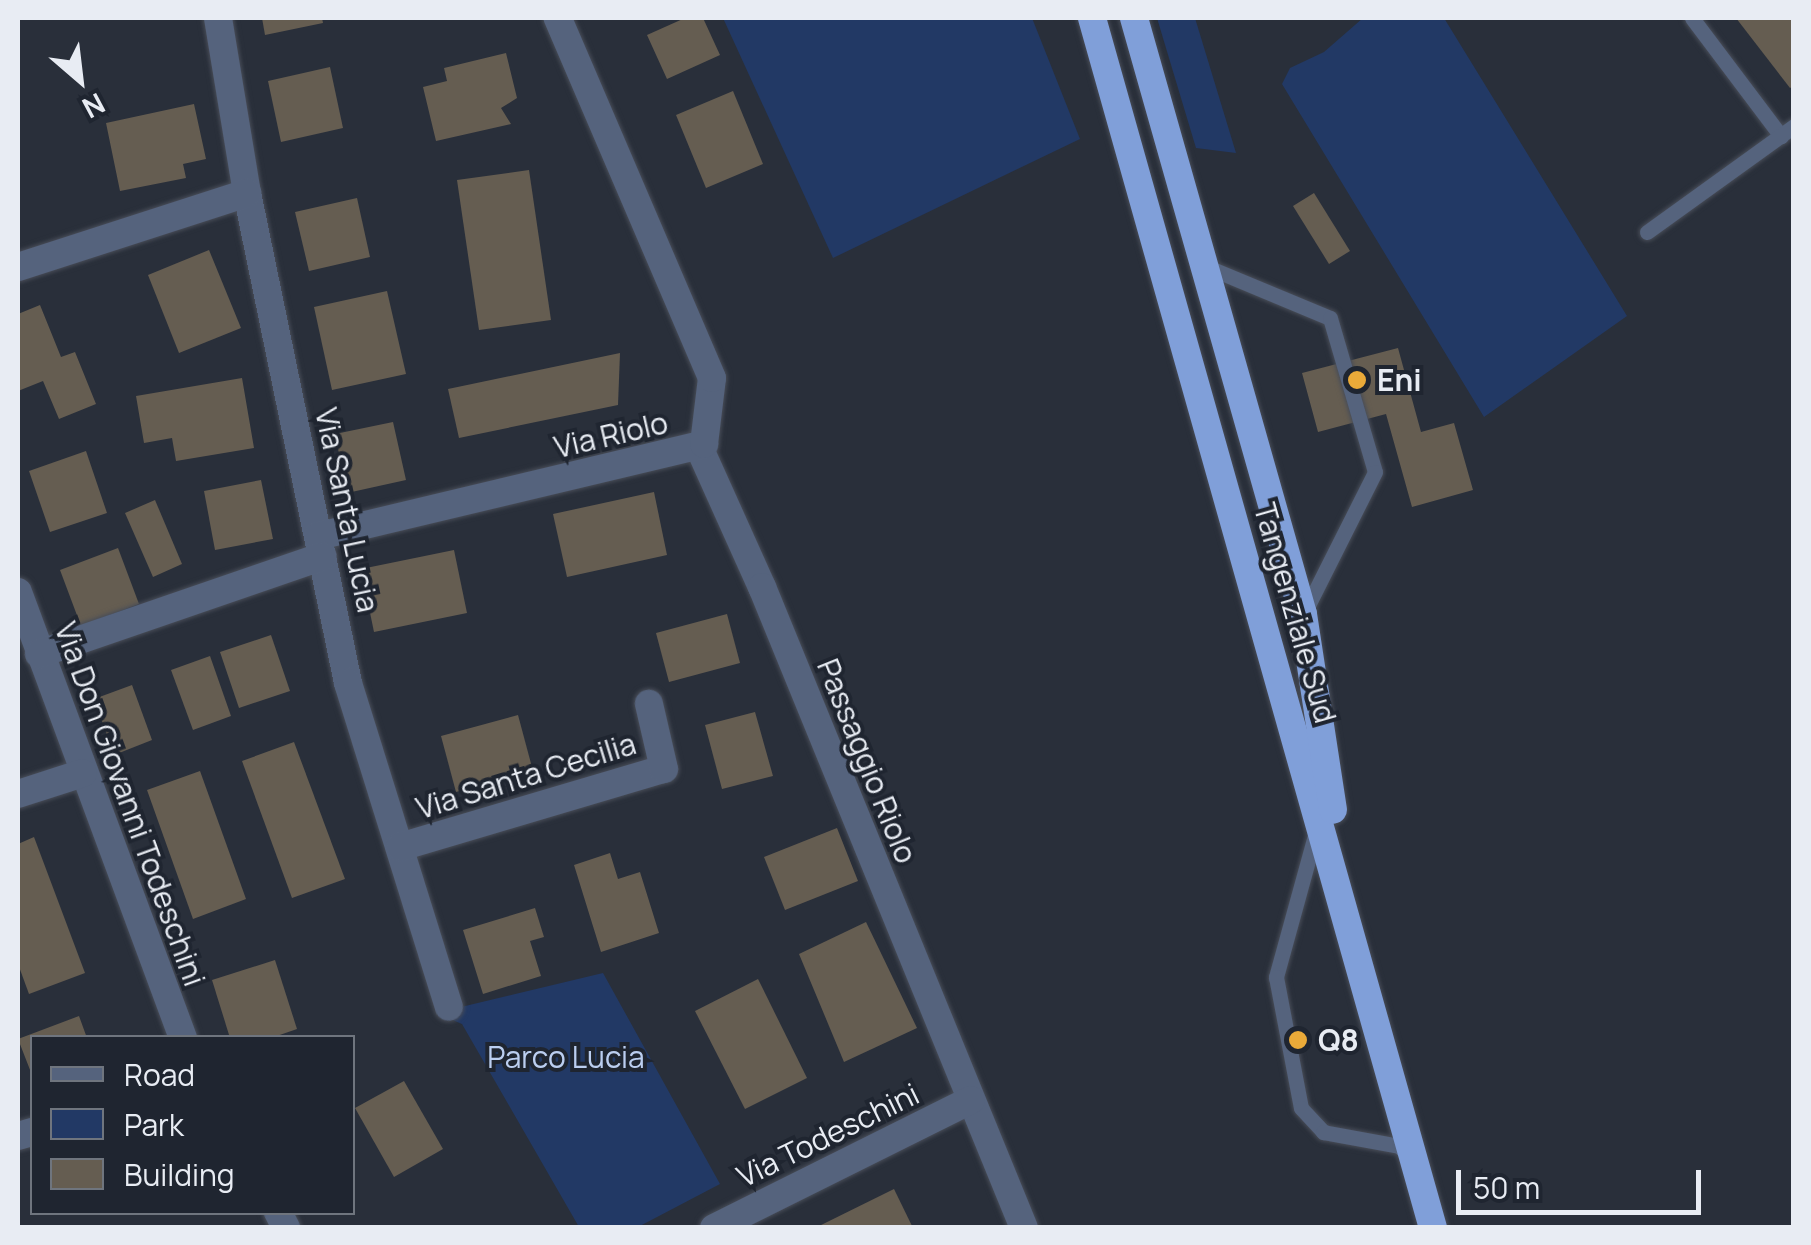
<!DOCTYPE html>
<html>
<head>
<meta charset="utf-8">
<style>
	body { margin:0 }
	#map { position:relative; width:1811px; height:1245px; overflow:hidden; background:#292f3a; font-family:Manrope,sans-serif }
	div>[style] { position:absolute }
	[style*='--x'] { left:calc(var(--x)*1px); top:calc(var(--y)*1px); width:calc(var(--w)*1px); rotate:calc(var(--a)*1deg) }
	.green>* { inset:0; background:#223965 }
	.building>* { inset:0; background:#655d51 }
	.roads { filter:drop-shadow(0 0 2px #484d58) drop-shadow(0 0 2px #484d58) }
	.service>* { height:15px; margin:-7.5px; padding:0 7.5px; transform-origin:7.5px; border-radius:7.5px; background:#55637d }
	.minor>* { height:28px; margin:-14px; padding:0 14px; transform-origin:14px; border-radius:14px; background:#55637d }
	.trunk>* { height:28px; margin:-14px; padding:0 14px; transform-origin:14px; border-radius:14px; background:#809fd9 }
	.dots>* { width:28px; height:28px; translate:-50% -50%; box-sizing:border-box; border:5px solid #1f2530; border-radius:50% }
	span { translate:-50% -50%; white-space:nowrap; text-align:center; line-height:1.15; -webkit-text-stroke:8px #1f2530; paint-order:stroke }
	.poi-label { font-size:30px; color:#e8ecf3; font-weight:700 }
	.left { translate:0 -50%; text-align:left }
	.street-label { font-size:30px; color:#e8ecf3 }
	.park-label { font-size:30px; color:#bbcef0 }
	.frame { position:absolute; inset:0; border:20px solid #e8ecf3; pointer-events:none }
	.legend { position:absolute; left:30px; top:1035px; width:325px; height:180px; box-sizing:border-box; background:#1f2530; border:2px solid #6f757e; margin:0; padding:12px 18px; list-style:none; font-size:30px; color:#e8ecf3 }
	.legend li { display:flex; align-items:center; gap:20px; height:50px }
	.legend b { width:50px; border:2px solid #6f757e }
	.north { position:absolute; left:30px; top:30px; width:100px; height:100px; -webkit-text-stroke:8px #1f2530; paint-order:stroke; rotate:152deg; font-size:28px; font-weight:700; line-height:40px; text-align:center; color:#e8ecf3 }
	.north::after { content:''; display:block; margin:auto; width:35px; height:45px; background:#e8ecf3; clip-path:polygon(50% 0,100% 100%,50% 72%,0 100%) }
	.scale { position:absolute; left:1456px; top:1170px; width:245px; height:45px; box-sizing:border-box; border:5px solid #e8ecf3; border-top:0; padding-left:12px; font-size:30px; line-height:35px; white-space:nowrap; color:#e8ecf3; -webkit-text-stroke:8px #1f2530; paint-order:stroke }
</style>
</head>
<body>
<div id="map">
	<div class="green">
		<div style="clip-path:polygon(723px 18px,1032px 18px,1080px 139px,833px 258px)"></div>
		<div style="clip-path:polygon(1157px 18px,1195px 18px,1236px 153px,1196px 148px)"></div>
		<div style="clip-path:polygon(1363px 18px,1444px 18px,1627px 316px,1484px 417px,1282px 84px,1290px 68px,1324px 52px)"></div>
		<div style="clip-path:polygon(603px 973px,720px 1184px,638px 1227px,579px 1227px,462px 1024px,436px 1013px)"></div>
	</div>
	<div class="building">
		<div style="clip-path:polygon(262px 18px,322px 18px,323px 23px,265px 35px)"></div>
		<div style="clip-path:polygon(685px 18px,703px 18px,720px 55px,667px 79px,647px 35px)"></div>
		<div style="clip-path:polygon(1736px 18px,1794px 18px,1794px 86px,1790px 88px)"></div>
		<div style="clip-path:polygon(506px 53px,517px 98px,501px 108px,511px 124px,436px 141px,423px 87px,447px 81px,444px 68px)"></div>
		<div style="clip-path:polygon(330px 67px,343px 128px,281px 142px,268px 81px)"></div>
		<div style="clip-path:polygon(733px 91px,763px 164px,706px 188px,676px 115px)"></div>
		<div style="clip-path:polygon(194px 104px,206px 159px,183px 164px,186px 178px,120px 191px,106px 123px)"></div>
		<div style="clip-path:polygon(529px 170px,551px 320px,479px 330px,457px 180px)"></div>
		<div style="clip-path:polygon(1314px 193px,1350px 251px,1329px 264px,1293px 206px)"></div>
		<div style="clip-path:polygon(357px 198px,370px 257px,309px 271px,295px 212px)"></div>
		<div style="clip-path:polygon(209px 250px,241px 328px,179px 353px,148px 275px)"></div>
		<div style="clip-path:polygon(387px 291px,406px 374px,332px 390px,314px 307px)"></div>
		<div style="clip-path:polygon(40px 305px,61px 357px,75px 352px,96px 404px,59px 419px,43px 381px,18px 391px,18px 314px)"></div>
		<div style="clip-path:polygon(1398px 348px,1421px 432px,1454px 423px,1473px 490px,1412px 507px,1386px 414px,1318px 432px,1302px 373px)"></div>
		<div style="clip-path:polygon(620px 353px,618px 405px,459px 438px,448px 389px)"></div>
		<div style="clip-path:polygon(242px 378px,254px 448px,176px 461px,172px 438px,144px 443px,136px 396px)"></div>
		<div style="clip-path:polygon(393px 422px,406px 480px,347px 493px,335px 434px)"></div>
		<div style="clip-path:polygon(86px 451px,107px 513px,50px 532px,29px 471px)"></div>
		<div style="clip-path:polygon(261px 480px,273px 539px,215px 550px,204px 491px)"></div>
		<div style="clip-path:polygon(654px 492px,667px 555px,567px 577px,553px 514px)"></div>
		<div style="clip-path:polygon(155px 500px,182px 564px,153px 577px,125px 513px)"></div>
		<div style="clip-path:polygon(118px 548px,139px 604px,81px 626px,60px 570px)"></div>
		<div style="clip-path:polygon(454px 550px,467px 613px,374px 632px,361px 569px)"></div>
		<div style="clip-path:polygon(727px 614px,740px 663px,669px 682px,656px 633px)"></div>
		<div style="clip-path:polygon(271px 635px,290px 691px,239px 708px,220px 652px)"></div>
		<div style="clip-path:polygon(210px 656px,231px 716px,193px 730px,171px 670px)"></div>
		<div style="clip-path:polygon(132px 685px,152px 740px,114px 755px,94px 699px)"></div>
		<div style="clip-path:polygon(755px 712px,773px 776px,722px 789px,705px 725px)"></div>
		<div style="clip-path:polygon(518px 715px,533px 771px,456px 792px,441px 736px)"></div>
		<div style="clip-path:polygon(294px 742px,345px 879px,292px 898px,242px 761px)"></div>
		<div style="clip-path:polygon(200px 771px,246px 899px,193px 919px,147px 790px)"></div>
		<div style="clip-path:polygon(837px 828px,858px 881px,785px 910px,764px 857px)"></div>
		<div style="clip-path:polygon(34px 837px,85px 973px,29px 994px,18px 964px,18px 844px)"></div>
		<div style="clip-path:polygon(610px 853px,618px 879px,640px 872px,659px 933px,601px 952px,574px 865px)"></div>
		<div style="clip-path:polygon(535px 908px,544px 937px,530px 941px,541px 976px,483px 994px,463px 930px)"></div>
		<div style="clip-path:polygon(866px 922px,917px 1028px,844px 1062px,799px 954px)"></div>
		<div style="clip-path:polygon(275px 960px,297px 1029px,271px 1038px,230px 1038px,212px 980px)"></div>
		<div style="clip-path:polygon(758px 979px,807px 1078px,745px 1109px,695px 1011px)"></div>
		<div style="clip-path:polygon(79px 1016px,87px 1038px,32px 1038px,32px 1075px,18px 1039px)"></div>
		<div style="clip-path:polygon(404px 1081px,443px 1149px,394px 1177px,355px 1108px)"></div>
		<div style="clip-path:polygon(894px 1189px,913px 1228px,815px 1228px)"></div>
	</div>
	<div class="roads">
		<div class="service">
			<div style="--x:1692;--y:18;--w:148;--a:53"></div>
			<div style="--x:1647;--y:232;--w:181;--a:-35.8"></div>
			<div style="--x:1205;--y:266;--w:135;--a:22.6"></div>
			<div style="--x:1330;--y:318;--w:160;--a:73.7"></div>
			<div style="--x:1375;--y:472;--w:156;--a:116.7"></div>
			<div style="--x:1317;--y:828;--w:155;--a:105.4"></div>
			<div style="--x:1276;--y:977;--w:133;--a:79.2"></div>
			<div style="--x:1301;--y:1108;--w:33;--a:47"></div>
			<div style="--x:1323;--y:1132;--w:77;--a:10.4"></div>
			<div style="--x:1399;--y:1146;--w:14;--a:45"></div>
		</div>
		<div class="minor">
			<div style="--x:218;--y:18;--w:177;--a:80.6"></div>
			<div style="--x:247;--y:193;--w:500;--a:78.35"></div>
			<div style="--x:348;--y:683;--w:339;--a:72.7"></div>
			<div style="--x:18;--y:267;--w:241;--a:-17.9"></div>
			<div style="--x:699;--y:447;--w:154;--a:65.8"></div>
			<div style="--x:762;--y:587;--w:692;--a:67.77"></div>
			<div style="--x:319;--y:536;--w:396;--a:-13.4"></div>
			<div style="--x:704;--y:444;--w:66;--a:-83.1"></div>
			<div style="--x:712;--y:378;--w:392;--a:-113.2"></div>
			<div style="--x:18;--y:592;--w:476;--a:69.7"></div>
			<div style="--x:39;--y:654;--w:300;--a:-19"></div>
			<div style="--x:18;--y:794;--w:68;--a:-17.9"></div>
			<div style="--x:400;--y:847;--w:275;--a:-16.5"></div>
			<div style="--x:664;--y:769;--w:67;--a:-103"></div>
			<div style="--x:18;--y:1136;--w:15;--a:-16"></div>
			<div style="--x:278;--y:1212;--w:18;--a:63"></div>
			<div style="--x:714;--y:1228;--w:287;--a:-26.5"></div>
		</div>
		<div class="trunk">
			<div style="--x:1092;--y:18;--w:1257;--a:74.26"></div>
			<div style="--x:1134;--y:18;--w:619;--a:74.17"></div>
			<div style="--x:1303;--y:614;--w:198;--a:81.3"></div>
		</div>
	</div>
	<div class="dots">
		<div style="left:1357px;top:380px;background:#eaaa39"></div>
		<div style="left:1298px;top:1040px;background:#eaaa39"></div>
	</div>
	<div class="poi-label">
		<span class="left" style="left:1377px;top:380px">Eni</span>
		<span class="left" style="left:1318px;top:1040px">Q8</span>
	</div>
	<div class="street-label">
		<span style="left:611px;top:435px;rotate:-13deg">Via Riolo</span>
		<span style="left:347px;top:510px;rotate:78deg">Via Santa Lucia</span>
		<span style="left:1295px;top:613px;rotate:74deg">Tangenziale Sud</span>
		<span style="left:867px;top:761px;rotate:68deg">Passaggio Riolo</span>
		<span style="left:526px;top:776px;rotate:-17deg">Via Santa Cecilia</span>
		<span style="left:130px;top:804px;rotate:70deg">Via Don Giovanni Todeschini</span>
		<span style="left:828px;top:1135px;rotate:-26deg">Via Todeschini</span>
	</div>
	<div class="park-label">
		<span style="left:566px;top:1057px">Parco Lucia</span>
	</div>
	<div class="frame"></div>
	<ul class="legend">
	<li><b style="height:12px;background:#55637d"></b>Road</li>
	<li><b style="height:28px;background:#223965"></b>Park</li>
	<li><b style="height:28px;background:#655d51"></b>Building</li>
	</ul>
	<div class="north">N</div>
	<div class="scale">50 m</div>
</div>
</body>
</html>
